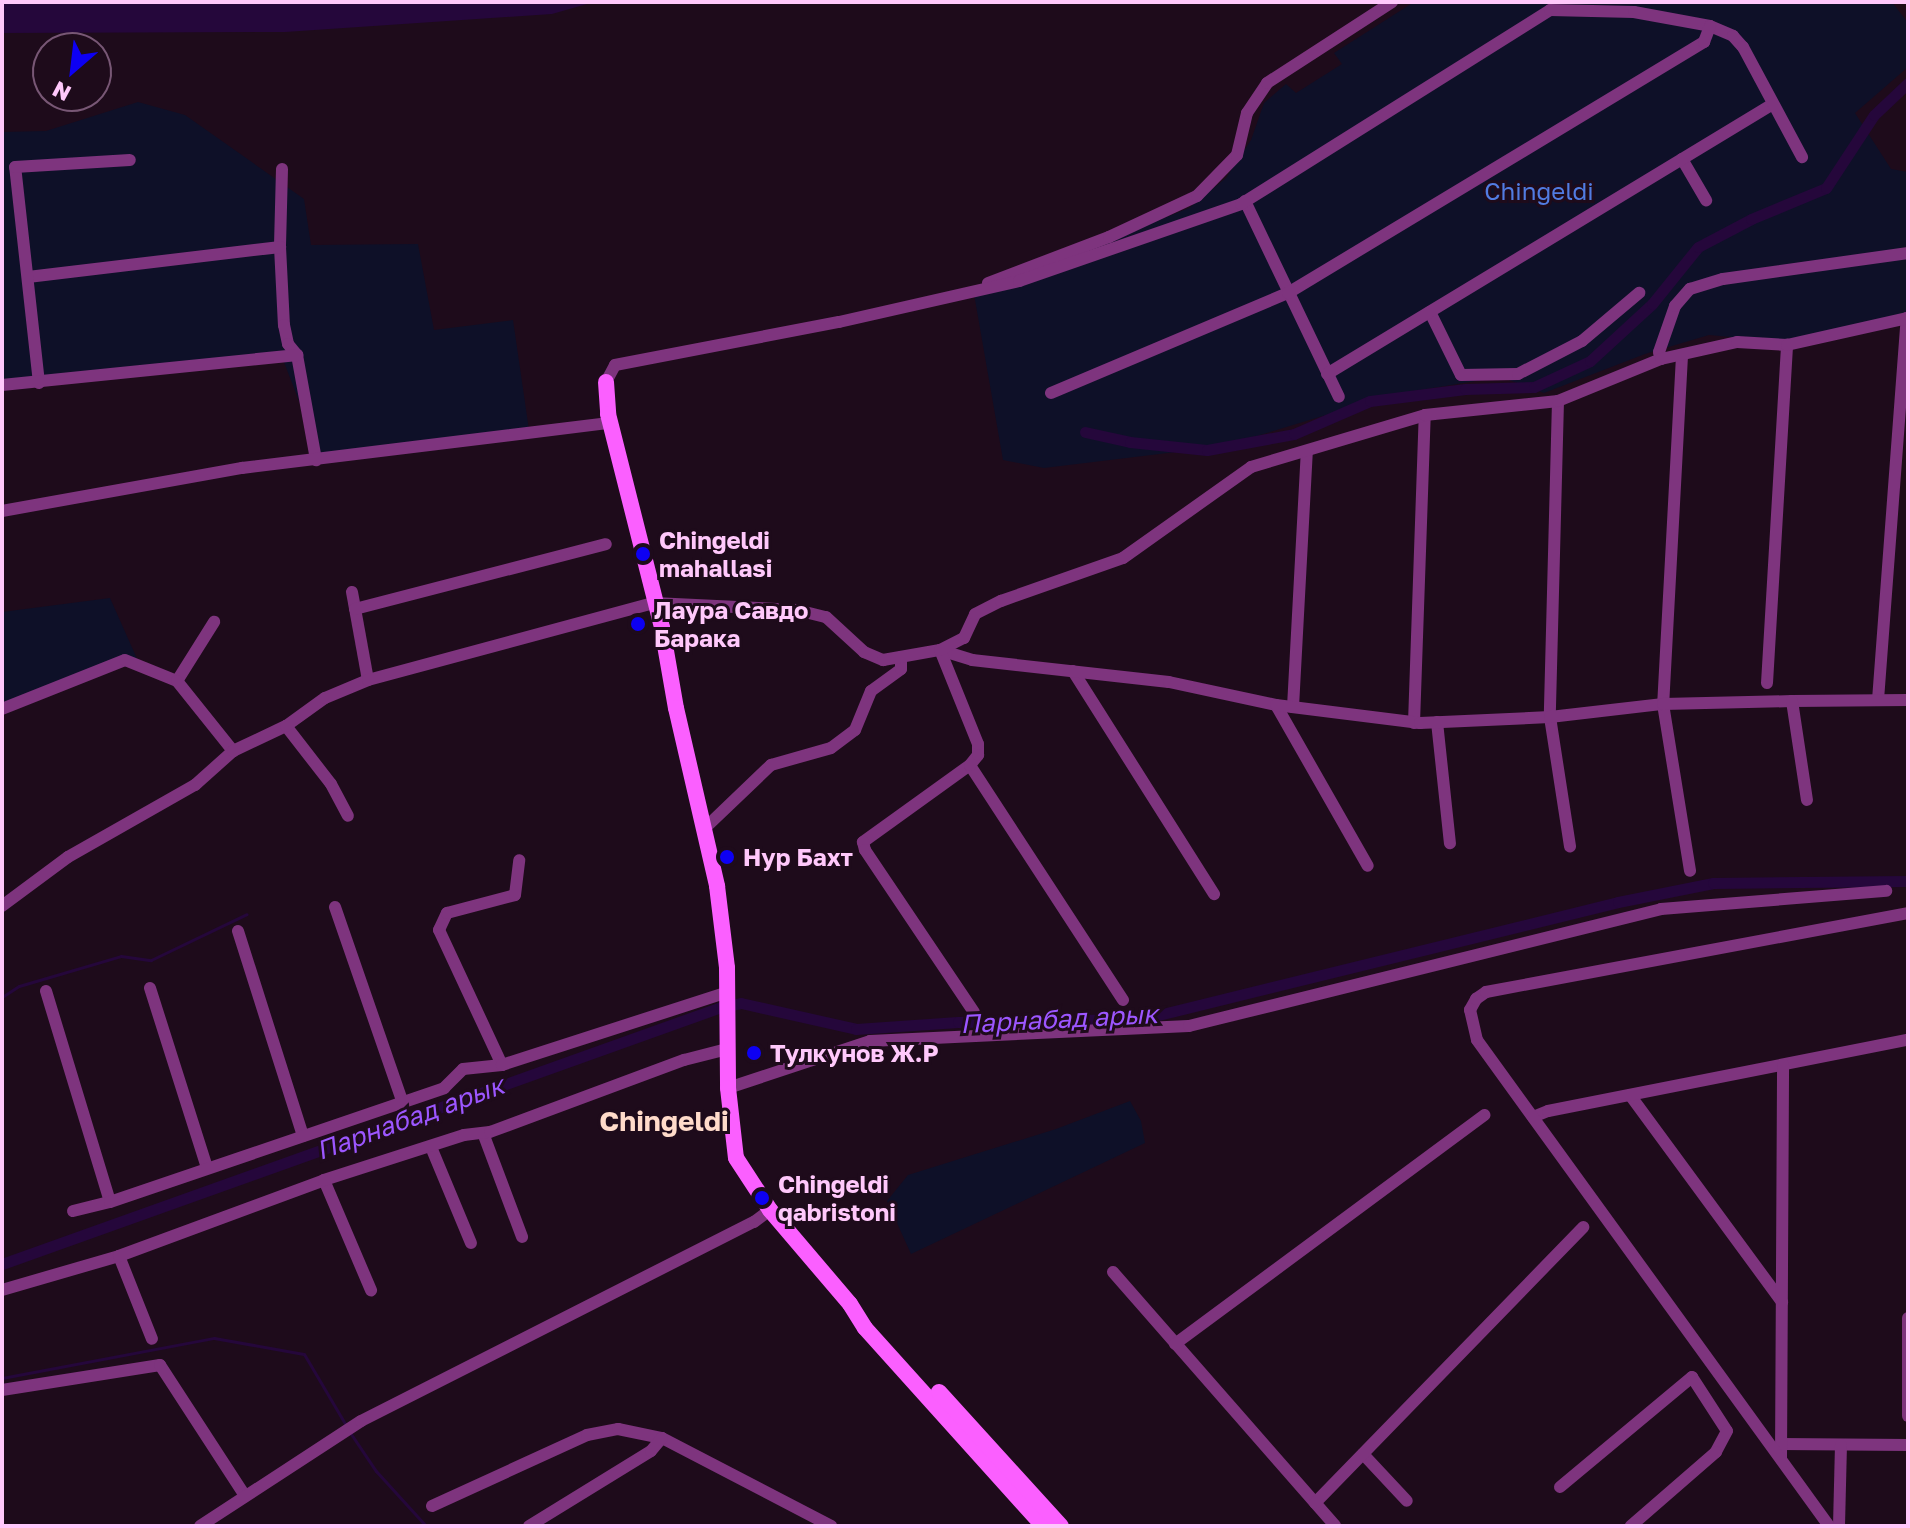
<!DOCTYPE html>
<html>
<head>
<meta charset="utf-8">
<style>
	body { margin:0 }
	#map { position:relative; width:1910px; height:1528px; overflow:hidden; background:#1e0b1b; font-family:"Golos Text",sans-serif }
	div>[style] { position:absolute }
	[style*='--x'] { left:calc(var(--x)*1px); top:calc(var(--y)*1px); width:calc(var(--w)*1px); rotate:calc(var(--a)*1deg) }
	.green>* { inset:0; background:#0e1028 }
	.water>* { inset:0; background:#25073b }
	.stream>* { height:3px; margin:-1.5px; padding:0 1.5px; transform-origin:1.5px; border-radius:1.5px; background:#25073b }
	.canal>* { height:11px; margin:-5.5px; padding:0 5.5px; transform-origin:5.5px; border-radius:5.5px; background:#25073b }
	.minor>* { height:12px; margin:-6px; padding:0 6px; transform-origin:6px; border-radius:6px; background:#7e347e }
	.secondary>* { height:16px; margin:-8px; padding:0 8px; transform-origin:8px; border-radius:8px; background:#fb5fff }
	.dots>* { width:22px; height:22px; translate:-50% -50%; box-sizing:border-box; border:4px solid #1e0b1b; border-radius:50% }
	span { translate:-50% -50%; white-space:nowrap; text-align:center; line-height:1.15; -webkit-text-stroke:6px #1e0b1b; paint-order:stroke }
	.park-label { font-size:24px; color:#517ce2 }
	.poi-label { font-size:24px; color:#ffc8fb; font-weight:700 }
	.left { translate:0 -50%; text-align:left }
	.water-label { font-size:26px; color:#9c56ff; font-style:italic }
	.quarter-label { font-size:28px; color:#ffdbca; font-weight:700 }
	.frame { position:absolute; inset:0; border:4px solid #ffc8fb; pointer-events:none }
	.north { position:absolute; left:32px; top:32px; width:80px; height:80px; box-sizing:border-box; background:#1e0b1b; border:2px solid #785775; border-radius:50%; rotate:208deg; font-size:22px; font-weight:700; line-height:32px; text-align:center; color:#ffc8fb }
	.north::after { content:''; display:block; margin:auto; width:28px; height:36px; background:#0d00f3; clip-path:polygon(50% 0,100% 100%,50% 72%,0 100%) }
</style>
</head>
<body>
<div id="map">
	<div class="green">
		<div style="clip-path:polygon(1414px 2px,1892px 2px,1908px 23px,1908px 67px,1855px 113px,1891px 169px,1908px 172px,1908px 317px,1785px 342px,1709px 335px,1645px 354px,1544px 393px,1501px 377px,1395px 394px,1257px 436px,1176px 452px,1044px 468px,1003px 460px,974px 294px,1189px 208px,1226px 178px,1251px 140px,1264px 103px,1286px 84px,1296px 93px,1342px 64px,1334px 53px)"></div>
		<div style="clip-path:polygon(138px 102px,185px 115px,304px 199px,311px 245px,418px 244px,434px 330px,513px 320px,529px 430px,319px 453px,282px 357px,2px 385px,2px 132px,46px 131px)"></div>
		<div style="clip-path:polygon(110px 598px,138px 661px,2px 704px,2px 612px)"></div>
		<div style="clip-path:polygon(1130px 1101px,1141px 1121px,1145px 1143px,911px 1254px,887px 1201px,908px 1175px,1056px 1129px)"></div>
	</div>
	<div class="water">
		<div style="clip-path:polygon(2px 2px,594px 2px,552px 14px,285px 32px,2px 33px)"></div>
	</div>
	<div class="stream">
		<div style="--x:2;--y:997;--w:20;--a:-33"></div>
		<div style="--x:19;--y:986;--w:106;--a:-16.4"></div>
		<div style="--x:121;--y:956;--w:30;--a:8"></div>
		<div style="--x:151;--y:960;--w:106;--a:-25.6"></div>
		<div style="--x:2;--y:1378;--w:216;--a:-10.7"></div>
		<div style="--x:214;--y:1338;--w:91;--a:10.1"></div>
		<div style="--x:304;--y:1354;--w:85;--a:59.5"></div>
		<div style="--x:351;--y:1434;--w:45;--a:56"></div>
		<div style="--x:376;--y:1471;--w:74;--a:47.7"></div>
	</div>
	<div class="canal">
		<div style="--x:1085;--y:432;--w:46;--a:12.5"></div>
		<div style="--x:1130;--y:442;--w:77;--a:5.9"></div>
		<div style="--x:1207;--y:450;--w:88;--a:-10.4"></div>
		<div style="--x:1294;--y:434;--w:83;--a:-23.5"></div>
		<div style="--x:1370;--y:401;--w:96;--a:-7.2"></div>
		<div style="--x:1465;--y:389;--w:69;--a:-1.7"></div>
		<div style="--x:1534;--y:387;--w:62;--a:-24.9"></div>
		<div style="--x:1590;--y:361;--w:84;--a:-42.6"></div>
		<div style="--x:1652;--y:304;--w:73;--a:-51.1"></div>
		<div style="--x:1698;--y:247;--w:60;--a:-27.8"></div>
		<div style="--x:1751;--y:219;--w:81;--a:-22.5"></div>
		<div style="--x:1826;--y:188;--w:87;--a:-56.7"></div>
		<div style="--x:1874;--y:115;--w:47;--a:-43.3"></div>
		<div style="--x:2;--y:1264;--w:764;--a:-19.67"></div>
		<div style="--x:721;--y:1007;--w:20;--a:-11"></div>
		<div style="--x:741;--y:1003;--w:118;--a:12.7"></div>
		<div style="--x:856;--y:1029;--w:102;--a:-3.9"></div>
		<div style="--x:958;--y:1022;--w:184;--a:-0.9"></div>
		<div style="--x:1142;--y:1019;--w:490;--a:-13.8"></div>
		<div style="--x:1618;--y:902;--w:97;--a:-11.3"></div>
		<div style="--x:1713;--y:883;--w:195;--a:-0.6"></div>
	</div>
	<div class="minor">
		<div style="--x:1682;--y:159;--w:48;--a:59.7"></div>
		<div style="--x:282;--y:169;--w:78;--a:91.5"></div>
		<div style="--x:280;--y:247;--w:78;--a:87.1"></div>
		<div style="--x:284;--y:325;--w:19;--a:78"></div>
		<div style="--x:288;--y:344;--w:14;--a:51"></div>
		<div style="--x:297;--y:355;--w:107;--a:79.7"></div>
		<div style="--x:1245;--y:201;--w:217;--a:64.4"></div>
		<div style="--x:28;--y:277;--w:254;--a:-6.8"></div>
		<div style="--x:988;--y:283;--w:129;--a:-20.8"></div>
		<div style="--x:1109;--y:237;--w:97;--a:-25"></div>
		<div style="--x:1197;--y:196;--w:57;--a:-45.7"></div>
		<div style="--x:1237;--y:155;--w:43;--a:-76.6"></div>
		<div style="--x:1247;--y:113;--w:36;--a:-56"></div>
		<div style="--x:1267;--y:83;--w:149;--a:-32.9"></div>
		<div style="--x:1430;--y:312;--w:70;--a:63.8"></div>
		<div style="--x:1461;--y:375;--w:57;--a:-1"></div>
		<div style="--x:1518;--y:374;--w:72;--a:-27.3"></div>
		<div style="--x:1582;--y:341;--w:75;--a:-40.1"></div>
		<div style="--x:1682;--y:356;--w:349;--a:93.1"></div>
		<div style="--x:1663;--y:704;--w:169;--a:80.8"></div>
		<div style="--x:1661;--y:359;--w:7;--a:-106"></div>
		<div style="--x:1659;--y:352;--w:49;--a:-70.8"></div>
		<div style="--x:1675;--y:306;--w:23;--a:-49"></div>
		<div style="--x:1690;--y:289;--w:34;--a:-17"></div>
		<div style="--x:1723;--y:279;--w:187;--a:-8"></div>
		<div style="--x:1327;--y:374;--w:521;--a:-31.19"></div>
		<div style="--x:606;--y:382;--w:19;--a:-62"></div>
		<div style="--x:615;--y:365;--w:228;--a:-10.9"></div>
		<div style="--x:839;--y:322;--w:185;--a:-12.8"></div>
		<div style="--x:1019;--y:281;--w:235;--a:-19.1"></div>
		<div style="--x:1241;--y:204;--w:365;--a:-32.1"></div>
		<div style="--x:1550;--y:10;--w:84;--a:1.4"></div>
		<div style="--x:1634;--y:12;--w:77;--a:10.4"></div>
		<div style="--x:1710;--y:26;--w:25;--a:23"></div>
		<div style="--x:1733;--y:36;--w:15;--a:48"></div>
		<div style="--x:1743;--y:47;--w:125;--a:61.8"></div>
		<div style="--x:39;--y:383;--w:217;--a:-96.3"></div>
		<div style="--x:15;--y:167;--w:115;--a:-3.5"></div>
		<div style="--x:2;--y:385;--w:297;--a:-5.8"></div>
		<div style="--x:1051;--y:393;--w:257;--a:-22.9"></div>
		<div style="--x:1288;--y:293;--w:486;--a:-31.1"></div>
		<div style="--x:1704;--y:42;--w:17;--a:-69"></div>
		<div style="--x:1558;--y:401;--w:316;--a:91.5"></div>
		<div style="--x:1550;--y:717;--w:131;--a:81.2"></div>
		<div style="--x:2;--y:511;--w:244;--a:-10.2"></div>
		<div style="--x:242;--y:468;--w:372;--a:-7"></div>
		<div style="--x:352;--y:592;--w:89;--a:79.7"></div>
		<div style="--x:355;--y:609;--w:259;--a:-14.5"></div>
		<div style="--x:1073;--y:671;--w:264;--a:57.7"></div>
		<div style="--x:177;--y:681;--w:70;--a:-57.9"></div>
		<div style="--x:1767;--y:683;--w:339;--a:-86.6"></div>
		<div style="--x:1878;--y:700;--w:383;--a:-85.7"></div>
		<div style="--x:1792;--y:701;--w:116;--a:-0.5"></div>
		<div style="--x:1276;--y:705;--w:185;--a:60.3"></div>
		<div style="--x:1293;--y:707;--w:256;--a:-86.9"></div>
		<div style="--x:2;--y:709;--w:132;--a:-21.7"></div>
		<div style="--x:125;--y:660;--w:56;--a:22"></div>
		<div style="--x:177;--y:681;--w:90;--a:51.3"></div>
		<div style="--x:1437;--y:722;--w:122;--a:83.9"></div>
		<div style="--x:1414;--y:723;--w:308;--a:-88"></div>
		<div style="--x:286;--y:726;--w:73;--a:52.2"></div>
		<div style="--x:331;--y:784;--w:36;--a:62"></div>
		<div style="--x:970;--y:765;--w:132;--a:144.3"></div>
		<div style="--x:863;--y:842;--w:8;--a:76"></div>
		<div style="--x:865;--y:850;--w:195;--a:56.1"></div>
		<div style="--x:704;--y:829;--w:93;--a:-43.7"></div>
		<div style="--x:771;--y:765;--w:62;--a:-15.8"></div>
		<div style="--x:831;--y:748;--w:30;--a:-37"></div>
		<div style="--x:855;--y:730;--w:42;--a:-67.7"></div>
		<div style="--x:871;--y:691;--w:37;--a:-36"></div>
		<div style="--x:901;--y:669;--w:12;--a:-90"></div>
		<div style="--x:2;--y:906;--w:82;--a:-36.6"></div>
		<div style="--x:68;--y:857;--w:146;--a:-29.6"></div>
		<div style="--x:195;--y:785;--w:51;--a:-41.8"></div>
		<div style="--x:233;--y:751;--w:59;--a:-25.3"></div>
		<div style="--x:286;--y:726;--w:48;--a:-35.7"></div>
		<div style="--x:325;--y:698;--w:47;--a:-22.7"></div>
		<div style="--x:368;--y:680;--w:296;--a:-15.1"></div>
		<div style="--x:654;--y:603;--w:143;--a:2.8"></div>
		<div style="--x:797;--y:610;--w:30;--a:14"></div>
		<div style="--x:826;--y:617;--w:52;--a:42.6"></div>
		<div style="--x:864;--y:652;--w:21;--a:23"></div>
		<div style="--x:883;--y:660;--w:58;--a:-10"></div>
		<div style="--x:940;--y:650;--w:34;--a:17"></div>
		<div style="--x:972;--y:660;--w:198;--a:6.4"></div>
		<div style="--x:1169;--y:682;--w:109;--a:12.1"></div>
		<div style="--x:1276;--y:705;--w:145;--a:7.1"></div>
		<div style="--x:1420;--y:723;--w:130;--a:-2.6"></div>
		<div style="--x:1550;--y:717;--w:114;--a:-6.6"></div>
		<div style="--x:1663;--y:704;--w:129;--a:-1.3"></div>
		<div style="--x:1792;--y:701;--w:100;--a:81.4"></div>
		<div style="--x:335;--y:907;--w:207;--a:70.9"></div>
		<div style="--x:238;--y:931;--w:215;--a:72.4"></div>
		<div style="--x:150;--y:988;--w:189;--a:72.4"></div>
		<div style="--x:46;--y:991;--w:220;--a:73.1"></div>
		<div style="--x:1123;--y:1000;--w:280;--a:-123.1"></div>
		<div style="--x:970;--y:765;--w:13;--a:-51"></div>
		<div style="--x:978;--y:755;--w:11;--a:-90"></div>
		<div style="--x:978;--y:744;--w:101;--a:-112"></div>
		<div style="--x:940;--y:650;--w:27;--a:-27"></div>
		<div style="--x:964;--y:638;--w:26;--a:-65"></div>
		<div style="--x:975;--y:614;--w:29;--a:-27"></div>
		<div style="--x:1001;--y:601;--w:129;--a:-19.4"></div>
		<div style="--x:1123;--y:558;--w:157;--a:-35.4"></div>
		<div style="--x:1251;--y:467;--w:182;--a:-16.6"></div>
		<div style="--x:1425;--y:415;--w:134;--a:-6"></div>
		<div style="--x:1558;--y:401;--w:111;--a:-22.2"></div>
		<div style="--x:1661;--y:359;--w:78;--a:-12.6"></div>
		<div style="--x:1737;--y:342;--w:50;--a:3.4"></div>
		<div style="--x:1787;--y:345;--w:124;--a:-12.6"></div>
		<div style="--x:502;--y:1065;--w:149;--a:-115"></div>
		<div style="--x:439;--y:930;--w:19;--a:-65"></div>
		<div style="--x:447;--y:913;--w:70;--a:-14.8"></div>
		<div style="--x:515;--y:895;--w:35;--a:-83"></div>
		<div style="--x:728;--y:1088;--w:150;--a:-18.3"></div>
		<div style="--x:870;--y:1041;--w:319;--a:-2.7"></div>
		<div style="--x:1189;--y:1026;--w:486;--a:-13.9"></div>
		<div style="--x:1661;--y:909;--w:226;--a:-4.6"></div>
		<div style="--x:1630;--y:1095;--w:257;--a:53.7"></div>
		<div style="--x:1533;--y:1117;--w:16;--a:-22"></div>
		<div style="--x:1548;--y:1111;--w:367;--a:-11.2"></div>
		<div style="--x:483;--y:1133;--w:111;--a:69.4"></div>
		<div style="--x:431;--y:1147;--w:104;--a:67.4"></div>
		<div style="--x:324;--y:1180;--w:120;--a:66.9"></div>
		<div style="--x:73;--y:1211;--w:38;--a:-14"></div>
		<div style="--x:110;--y:1202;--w:353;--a:-18.8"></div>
		<div style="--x:444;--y:1088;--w:27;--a:-45"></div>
		<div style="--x:463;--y:1069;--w:39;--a:-6"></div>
		<div style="--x:502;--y:1065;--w:237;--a:-17.9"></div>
		<div style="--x:119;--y:1256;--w:89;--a:68.3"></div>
		<div style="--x:1113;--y:1272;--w:337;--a:48.8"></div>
		<div style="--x:2;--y:1290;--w:122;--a:-16.2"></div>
		<div style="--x:119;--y:1256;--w:219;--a:-20.3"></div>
		<div style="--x:324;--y:1180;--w:147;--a:-17.8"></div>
		<div style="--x:464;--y:1135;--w:26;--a:-7"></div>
		<div style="--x:490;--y:1132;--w:207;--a:-20.4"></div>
		<div style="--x:684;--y:1060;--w:44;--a:-14.3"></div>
		<div style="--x:1908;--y:1318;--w:98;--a:90"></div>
		<div style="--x:1175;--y:1344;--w:385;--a:-36.5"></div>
		<div style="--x:2;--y:1390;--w:160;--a:-9"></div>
		<div style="--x:160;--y:1365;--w:156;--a:57"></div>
		<div style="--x:1781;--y:1444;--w:127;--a:0.5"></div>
		<div style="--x:1363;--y:1454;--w:64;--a:46.9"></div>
		<div style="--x:1781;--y:1459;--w:394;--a:-89.7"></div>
		<div style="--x:1560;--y:1487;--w:172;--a:-39.8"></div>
		<div style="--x:1692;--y:1377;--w:64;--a:57.1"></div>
		<div style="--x:1727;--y:1431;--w:24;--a:118"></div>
		<div style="--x:1716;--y:1452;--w:113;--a:139"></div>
		<div style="--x:1315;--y:1503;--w:385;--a:-45.8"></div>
		<div style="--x:432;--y:1506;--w:170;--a:-24.6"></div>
		<div style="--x:587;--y:1435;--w:32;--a:-11"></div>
		<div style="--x:618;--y:1429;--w:45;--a:11.6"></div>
		<div style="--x:662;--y:1438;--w:191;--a:27.5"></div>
		<div style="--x:200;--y:1526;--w:192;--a:-33.1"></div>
		<div style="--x:361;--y:1421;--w:441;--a:-26.9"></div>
		<div style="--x:754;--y:1222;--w:20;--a:-37"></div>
		<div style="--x:529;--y:1526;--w:143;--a:-31.6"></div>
		<div style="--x:651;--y:1451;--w:17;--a:-50"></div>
		<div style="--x:1829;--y:1526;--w:600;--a:-125.92"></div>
		<div style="--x:1477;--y:1040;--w:31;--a:-103"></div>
		<div style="--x:1470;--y:1010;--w:13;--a:-61"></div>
		<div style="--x:1476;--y:999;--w:12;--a:-35"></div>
		<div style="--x:1486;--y:992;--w:429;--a:-10.6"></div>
		<div style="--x:1839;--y:1526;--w:81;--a:-88.6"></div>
	</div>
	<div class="secondary">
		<div style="--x:606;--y:382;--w:32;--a:86"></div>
		<div style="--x:608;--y:414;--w:221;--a:75.8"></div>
		<div style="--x:662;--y:628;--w:81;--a:80.1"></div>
		<div style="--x:676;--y:708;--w:183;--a:77"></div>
		<div style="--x:717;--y:886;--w:83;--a:83"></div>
		<div style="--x:727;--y:968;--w:120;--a:89.5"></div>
		<div style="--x:728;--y:1088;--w:70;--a:83.5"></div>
		<div style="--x:736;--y:1158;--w:62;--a:56.8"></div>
		<div style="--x:770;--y:1210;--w:123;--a:49.6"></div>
		<div style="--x:850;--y:1304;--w:28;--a:58"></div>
		<div style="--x:865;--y:1328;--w:266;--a:48"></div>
		<div style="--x:939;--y:1392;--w:181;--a:47.7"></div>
	</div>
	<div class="dots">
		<div style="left:643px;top:554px;background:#0d00f3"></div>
		<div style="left:638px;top:624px;background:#0d00f3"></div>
		<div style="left:727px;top:857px;background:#0d00f3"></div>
		<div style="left:754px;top:1053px;background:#0d00f3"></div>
		<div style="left:762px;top:1198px;background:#0d00f3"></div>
	</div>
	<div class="park-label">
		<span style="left:1539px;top:191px">Chingeldi</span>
	</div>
	<div class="poi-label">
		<span class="left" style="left:659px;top:554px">Chingeldi<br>mahallasi</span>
		<span class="left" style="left:654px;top:624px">Лаура Савдо<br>Барака</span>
		<span class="left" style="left:743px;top:857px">Нур Бахт</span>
		<span class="left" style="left:770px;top:1053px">Тулкунов Ж.Р</span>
		<span class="left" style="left:778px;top:1198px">Chingeldi<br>qabristoni</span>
	</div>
	<div class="water-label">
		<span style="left:1059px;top:1019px;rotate:-3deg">Парнабад арык</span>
		<span style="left:410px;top:1118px;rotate:-20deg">Парнабад арык</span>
	</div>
	<div class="quarter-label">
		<span style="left:664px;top:1121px">Chingeldi</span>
	</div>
	<div class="frame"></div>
	<div class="north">N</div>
</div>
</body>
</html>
